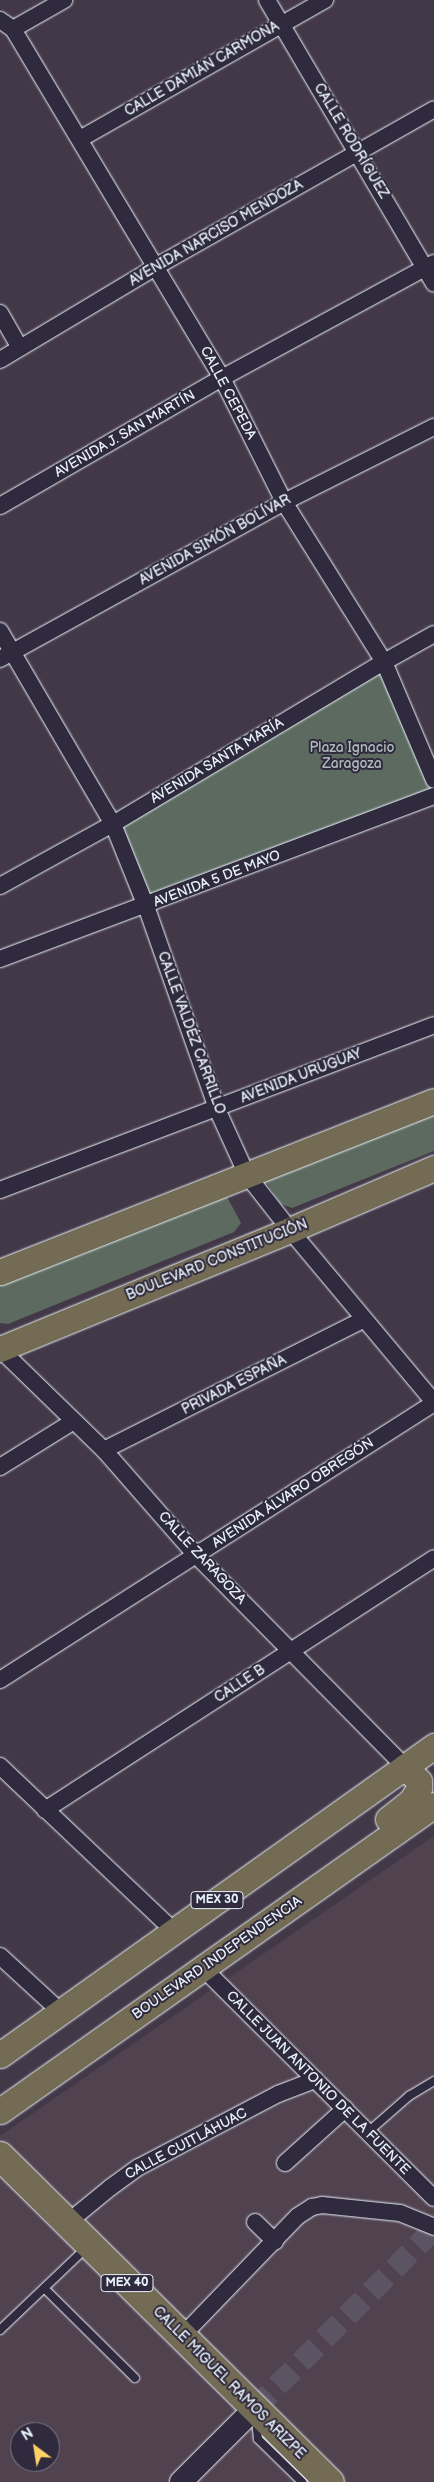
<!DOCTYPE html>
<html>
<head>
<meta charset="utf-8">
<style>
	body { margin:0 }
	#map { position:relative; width:434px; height:2482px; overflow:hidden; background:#433848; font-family:"Balsamiq Sans",sans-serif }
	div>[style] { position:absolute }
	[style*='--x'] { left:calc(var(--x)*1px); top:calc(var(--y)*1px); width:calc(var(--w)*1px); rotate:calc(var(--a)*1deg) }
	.built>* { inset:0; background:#514250 }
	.green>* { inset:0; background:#5c6a60 }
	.secondary-tunnel>* { height:22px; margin-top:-11px; transform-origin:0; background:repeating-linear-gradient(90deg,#5c5462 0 22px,transparent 0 33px) }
	.roads { filter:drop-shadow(0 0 1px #e8f1f8) drop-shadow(0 0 1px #e8f1f8) }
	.lane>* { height:8px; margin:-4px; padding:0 4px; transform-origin:4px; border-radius:4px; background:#2f2a3d }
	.street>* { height:16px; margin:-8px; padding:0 8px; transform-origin:8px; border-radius:8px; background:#2f2a3d }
	.secondary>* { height:22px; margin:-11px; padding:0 11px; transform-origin:11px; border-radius:11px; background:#2f2a3d }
	.primary>* { height:25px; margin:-12.5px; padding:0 12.5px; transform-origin:12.5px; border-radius:12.5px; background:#746b55 }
	.highway>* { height:28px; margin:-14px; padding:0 14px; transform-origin:14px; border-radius:14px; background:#746b55 }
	span { translate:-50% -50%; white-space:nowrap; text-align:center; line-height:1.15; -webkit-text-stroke:4px #2f2a3d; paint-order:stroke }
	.shield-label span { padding:1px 4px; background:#2f2a3d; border:1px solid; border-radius:4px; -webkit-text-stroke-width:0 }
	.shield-label { font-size:12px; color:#e8f1f8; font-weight:700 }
	.street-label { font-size:14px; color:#e8f1f8 }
	.park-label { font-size:14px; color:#b0bbbb }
	.north { position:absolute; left:10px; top:2422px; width:50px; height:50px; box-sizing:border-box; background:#2f2a3d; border:1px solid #797a88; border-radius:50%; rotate:329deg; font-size:14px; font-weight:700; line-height:20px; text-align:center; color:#e8f1f8 }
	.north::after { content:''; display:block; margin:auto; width:18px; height:22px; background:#ffd166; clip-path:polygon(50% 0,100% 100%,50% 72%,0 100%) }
</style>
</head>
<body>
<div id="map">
	<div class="built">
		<div style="clip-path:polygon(evenodd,434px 1836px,434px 2482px,0 2482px,0 2136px,434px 1836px,20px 2432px,50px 2432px,50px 2462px,20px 2462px,20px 2432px)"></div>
	</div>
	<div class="green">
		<div style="clip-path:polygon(384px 662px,434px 782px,434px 794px,146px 904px,114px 824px)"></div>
		<div style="clip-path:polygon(434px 1109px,434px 1151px,292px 1208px,281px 1204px,264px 1179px)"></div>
		<div style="clip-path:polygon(226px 1195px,241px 1223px,234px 1232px,8px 1324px,0 1323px,0 1279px)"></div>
	</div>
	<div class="secondary-tunnel">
		<div style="--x:254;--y:2409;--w:255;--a:-45"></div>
	</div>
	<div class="roads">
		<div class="lane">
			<div style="--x:368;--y:2132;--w:55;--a:-41.3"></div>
			<div style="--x:409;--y:2096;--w:29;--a:-31"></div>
			<div style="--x:44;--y:2288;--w:128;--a:44.7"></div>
			<div style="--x:0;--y:2330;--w:119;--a:-43.6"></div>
			<div style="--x:256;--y:2420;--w:19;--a:84"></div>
			<div style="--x:258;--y:2439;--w:62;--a:44.3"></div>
		</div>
		<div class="street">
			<div style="--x:267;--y:0;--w:329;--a:59.5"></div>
			<div style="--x:0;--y:20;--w:16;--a:35"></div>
			<div style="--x:13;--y:29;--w:407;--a:59.1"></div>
			<div style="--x:222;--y:378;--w:139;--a:63.4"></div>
			<div style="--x:284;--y:502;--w:189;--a:58"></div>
			<div style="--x:384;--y:662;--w:128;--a:67"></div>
			<div style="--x:13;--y:29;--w:59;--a:-29.6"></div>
			<div style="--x:80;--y:139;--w:282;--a:-29.6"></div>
			<div style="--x:0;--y:313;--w:40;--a:60.3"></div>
			<div style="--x:0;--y:360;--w:183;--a:-30.9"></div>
			<div style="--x:157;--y:266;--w:318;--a:-29.5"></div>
			<div style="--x:0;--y:506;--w:256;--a:-30"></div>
			<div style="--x:222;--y:378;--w:241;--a:-28.5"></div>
			<div style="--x:0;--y:631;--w:224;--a:59.7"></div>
			<div style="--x:113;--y:824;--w:88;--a:68.1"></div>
			<div style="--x:146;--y:906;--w:215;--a:70.7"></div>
			<div style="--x:217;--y:1109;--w:72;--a:65.6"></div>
			<div style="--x:247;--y:1175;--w:70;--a:52"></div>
			<div style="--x:290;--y:1230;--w:224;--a:50.1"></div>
			<div style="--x:0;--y:659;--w:325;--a:-28.9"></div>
			<div style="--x:284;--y:502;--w:168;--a:-26.6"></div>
			<div style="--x:0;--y:886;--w:129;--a:-28.8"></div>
			<div style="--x:113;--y:824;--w:316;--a:-30.9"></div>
			<div style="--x:384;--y:662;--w:57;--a:-29.2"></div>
			<div style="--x:0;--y:959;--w:464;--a:-20.6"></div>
			<div style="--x:0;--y:1190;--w:464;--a:-20.8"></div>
			<div style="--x:0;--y:1349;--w:145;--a:44.2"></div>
			<div style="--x:104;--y:1450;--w:140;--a:48.8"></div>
			<div style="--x:196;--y:1555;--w:298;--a:45.4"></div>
			<div style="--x:104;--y:1450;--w:291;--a:-26.7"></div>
			<div style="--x:0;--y:1467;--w:87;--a:-31.9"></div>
			<div style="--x:0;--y:1680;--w:515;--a:-32.55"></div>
			<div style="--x:0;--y:1766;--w:240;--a:43.5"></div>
			<div style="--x:45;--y:1810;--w:463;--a:-32.9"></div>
			<div style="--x:0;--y:1956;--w:83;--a:42.6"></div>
			<div style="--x:202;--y:1967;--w:327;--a:44.9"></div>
			<div style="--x:285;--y:2163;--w:81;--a:-42"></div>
			<div style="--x:255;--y:2222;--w:28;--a:44"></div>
			<div style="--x:67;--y:2223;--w:57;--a:-39.3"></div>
			<div style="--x:111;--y:2187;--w:34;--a:-36"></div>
			<div style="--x:139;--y:2167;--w:157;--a:-27.7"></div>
			<div style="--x:278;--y:2094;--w:40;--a:-21"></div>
			<div style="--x:181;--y:2337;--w:168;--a:-46"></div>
			<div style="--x:298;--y:2216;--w:17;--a:-33"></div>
			<div style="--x:312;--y:2207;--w:10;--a:-11"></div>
			<div style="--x:322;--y:2205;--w:78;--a:5.9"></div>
			<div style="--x:400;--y:2213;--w:37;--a:22"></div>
		</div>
		<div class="secondary">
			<div style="--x:181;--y:2482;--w:103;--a:-45"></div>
		</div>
		<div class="primary">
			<div style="--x:0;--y:1272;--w:466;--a:-21.5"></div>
			<div style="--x:0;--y:1349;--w:313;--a:-22.3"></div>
			<div style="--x:290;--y:1230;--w:157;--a:-23.3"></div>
			<div style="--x:388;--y:1819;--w:29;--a:-38"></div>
			<div style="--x:411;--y:1801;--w:15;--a:-58"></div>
			<div style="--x:419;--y:1788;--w:7;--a:-90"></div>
			<div style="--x:419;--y:1781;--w:20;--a:-135"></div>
			<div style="--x:0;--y:2055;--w:533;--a:-35.45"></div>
			<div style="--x:0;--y:2111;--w:531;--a:-35.19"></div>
		</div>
		<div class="highway">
			<div style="--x:0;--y:2156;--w:464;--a:44.7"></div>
		</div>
	</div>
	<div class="shield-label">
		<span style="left:217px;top:1900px">MEX 30</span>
		<span style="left:127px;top:2283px">MEX 40</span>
	</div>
	<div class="street-label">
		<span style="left:202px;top:69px;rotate:-30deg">CALLE DAMIÁN CARMONA</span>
		<span style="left:351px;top:141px;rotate:59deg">CALLE RODRÍGUEZ</span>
		<span style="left:216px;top:233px;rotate:-30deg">AVENIDA NARCISO MENDOZA</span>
		<span style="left:228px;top:393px;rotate:62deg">CALLE CEPEDA</span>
		<span style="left:125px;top:434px;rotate:-30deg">AVENIDA J. SAN MARTÍN</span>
		<span style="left:215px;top:540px;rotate:-29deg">AVENIDA SIMÓN BOLÍVAR</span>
		<span style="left:217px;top:761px;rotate:-31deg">AVENIDA SANTA MARÍA</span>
		<span style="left:217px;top:879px;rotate:-21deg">AVENIDA 5 DE MAYO</span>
		<span style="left:191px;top:1033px;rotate:70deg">CALLE VALDÉZ CARRILLO</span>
		<span style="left:301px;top:1076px;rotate:-21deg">AVENIDA URUGUAY</span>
		<span style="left:217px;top:1260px;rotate:-22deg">BOULEVARD CONSTITUCIÓN</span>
		<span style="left:234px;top:1385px;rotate:-27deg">PRIVADA ESPAÑA</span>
		<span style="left:293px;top:1493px;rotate:-33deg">AVENIDA ÁLVARO OBREGÓN</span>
		<span style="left:202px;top:1558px;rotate:47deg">CALLE ZARAGOZA</span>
		<span style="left:240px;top:1684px;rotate:-33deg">CALLE B</span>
		<span style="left:217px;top:1958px;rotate:-35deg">BOULEVARD INDEPENDENCIA</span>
		<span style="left:318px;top:2083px;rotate:45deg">CALLE JUAN ANTONIO DE LA FUENTE</span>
		<span style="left:186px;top:2144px;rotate:-28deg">CALLE CUITLÁHUAC</span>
		<span style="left:229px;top:2383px;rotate:45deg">CALLE MIGUEL RAMOS ARIZPE</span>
	</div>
	<div class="park-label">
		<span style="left:352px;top:756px">Plaza Ignacio<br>Zaragoza</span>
	</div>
	<div class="north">N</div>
</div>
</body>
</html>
